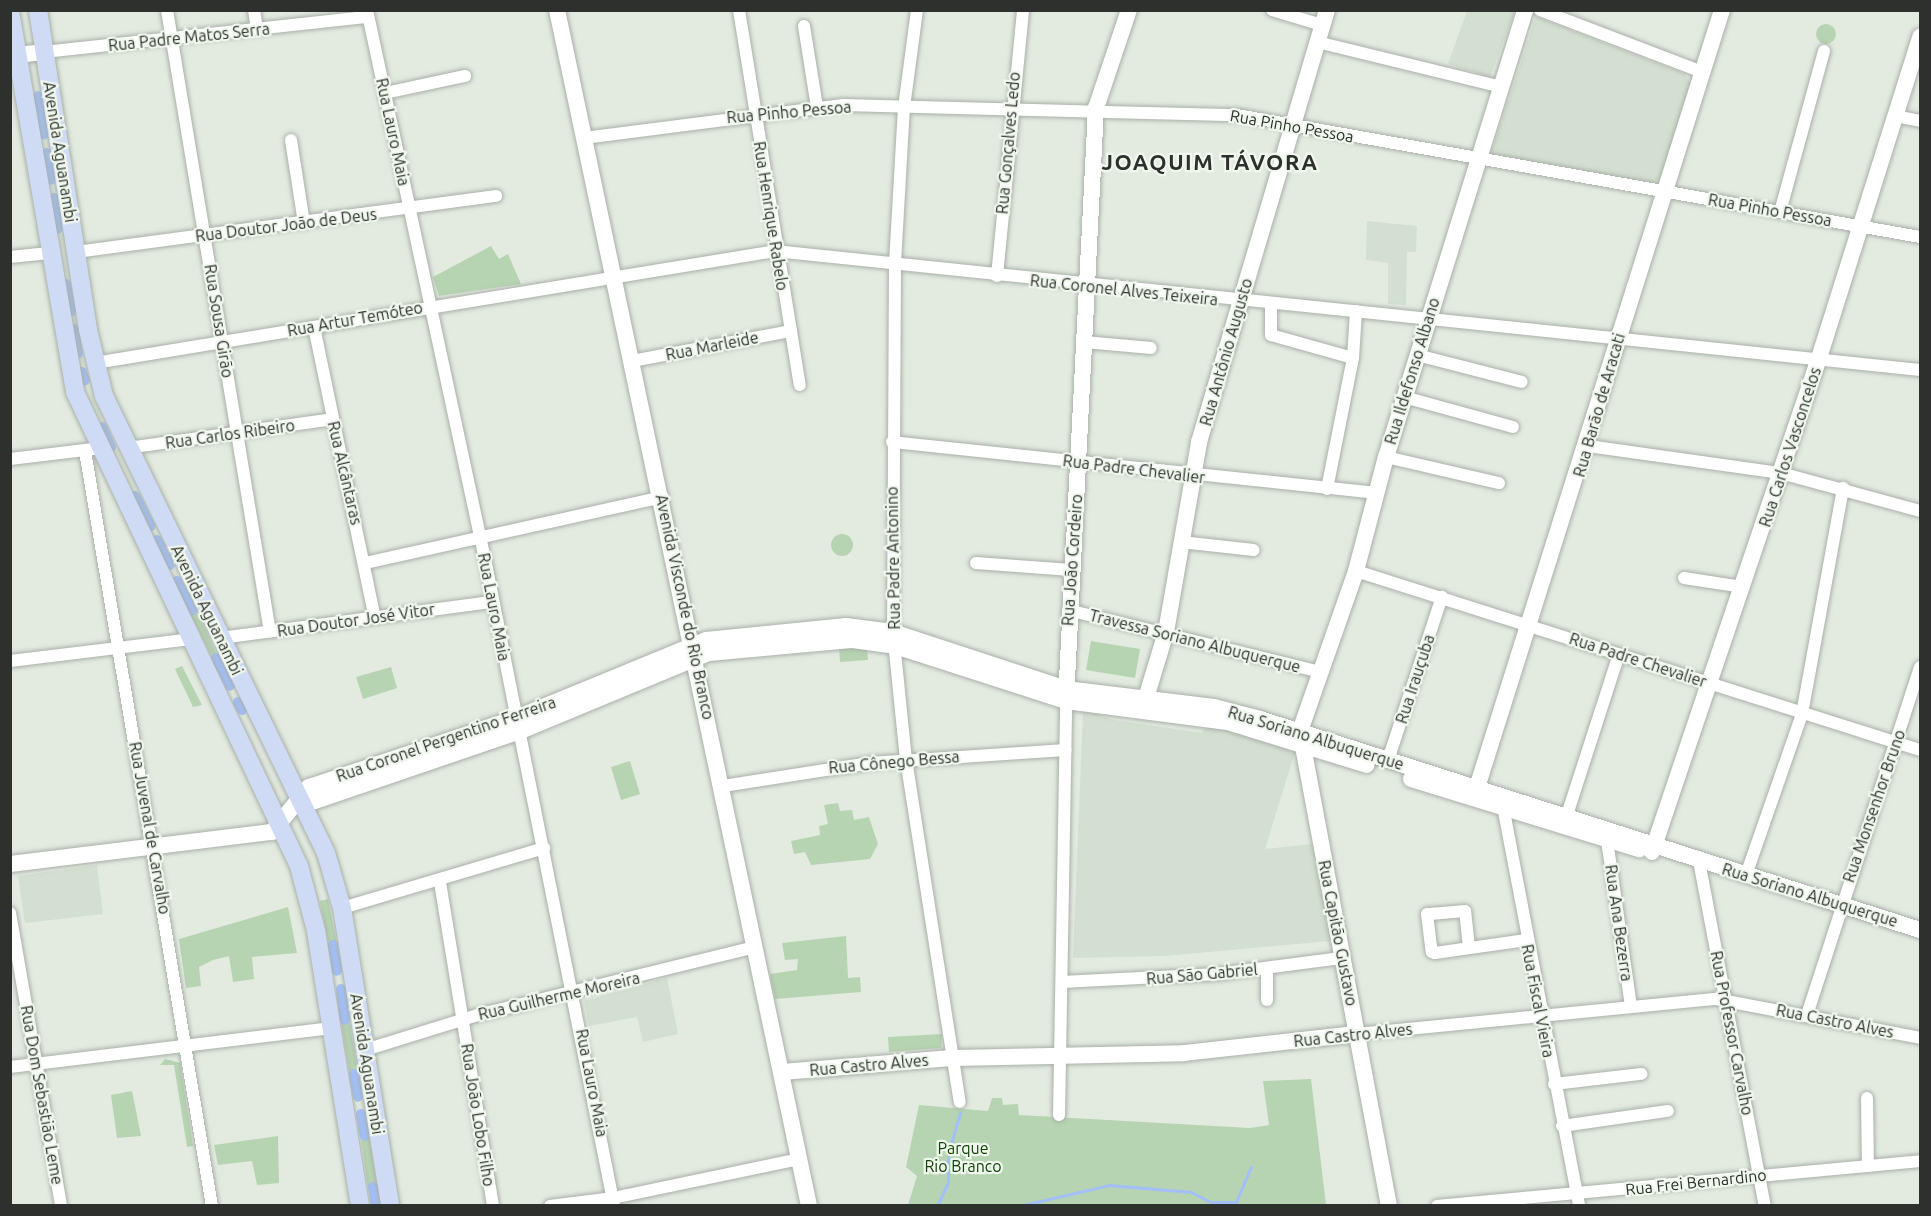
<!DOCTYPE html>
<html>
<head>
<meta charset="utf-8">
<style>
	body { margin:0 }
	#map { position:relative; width:1931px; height:1216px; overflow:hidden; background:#e3ebe1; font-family:Ubuntu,sans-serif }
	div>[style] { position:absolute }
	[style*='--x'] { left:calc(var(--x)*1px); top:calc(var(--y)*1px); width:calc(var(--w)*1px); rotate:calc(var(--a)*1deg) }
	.built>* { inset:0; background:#d3dfd0 }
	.green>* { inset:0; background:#b6d4b1 }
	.round { border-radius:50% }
	.stream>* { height:3px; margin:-1.5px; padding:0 1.5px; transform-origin:1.5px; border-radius:1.5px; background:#a2bffb }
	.canal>* { height:10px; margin:-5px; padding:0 5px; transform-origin:5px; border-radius:5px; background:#a2bffb }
	.roads { filter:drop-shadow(0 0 2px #a8b0a7) drop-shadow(0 0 2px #a8b0a7) }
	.street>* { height:12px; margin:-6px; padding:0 6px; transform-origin:6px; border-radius:6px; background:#fff }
	.secondary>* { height:16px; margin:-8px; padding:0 8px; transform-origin:8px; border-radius:8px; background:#fff }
	.primary>* { height:18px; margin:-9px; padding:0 9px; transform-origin:9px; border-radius:9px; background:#cfdbf4 }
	span { translate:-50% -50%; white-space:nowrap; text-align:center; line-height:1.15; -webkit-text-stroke:4.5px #f0f8ee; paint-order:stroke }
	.street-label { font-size:16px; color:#2d302c }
	.park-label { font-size:16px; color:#114009 }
	.district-label { font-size:22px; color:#2d302c; font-weight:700; letter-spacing:1.5px }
	.frame { position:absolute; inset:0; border:12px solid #2d302c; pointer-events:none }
</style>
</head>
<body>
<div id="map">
	<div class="built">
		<div style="clip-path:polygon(1467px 11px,1515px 11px,1490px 77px,1448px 64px)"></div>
		<div style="clip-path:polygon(1536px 17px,1685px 74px,1692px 87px,1659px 180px,1646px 183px,1490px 156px)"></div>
		<div style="clip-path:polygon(1367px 221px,1417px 226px,1416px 252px,1407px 252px,1406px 305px,1388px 304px,1388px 263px,1366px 260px)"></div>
		<div style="clip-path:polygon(1083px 710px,1114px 720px,1202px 733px,1207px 726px,1216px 726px,1295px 752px,1265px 849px,1312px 844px,1330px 941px,1165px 956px,1073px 958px)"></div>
		<div style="clip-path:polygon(97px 865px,103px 914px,25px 923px,18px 876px)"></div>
		<div style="clip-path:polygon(667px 978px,678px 1034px,643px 1042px,637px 1017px,589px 1026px,584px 1001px)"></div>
	</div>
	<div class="green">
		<div class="round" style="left:1816px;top:24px;width:20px;height:20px"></div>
		<div style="clip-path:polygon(491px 246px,499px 259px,508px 254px,521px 284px,439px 296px,433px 277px)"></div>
		<div class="round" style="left:831px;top:534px;width:22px;height:22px"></div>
		<div style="clip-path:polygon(195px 608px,218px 657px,213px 659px,189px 611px)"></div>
		<div style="clip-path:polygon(1091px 641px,1140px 649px,1135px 678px,1086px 670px)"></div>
		<div style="clip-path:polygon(839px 649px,867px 649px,868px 660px,840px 662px)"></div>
		<div style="clip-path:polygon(182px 666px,202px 705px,193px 707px,175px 669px)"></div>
		<div style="clip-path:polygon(391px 667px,397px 688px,363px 699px,356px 677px)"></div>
		<div style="clip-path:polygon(630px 761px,640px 794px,621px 800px,611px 767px)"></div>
		<div style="clip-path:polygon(838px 803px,840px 811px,852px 810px,854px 820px,869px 817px,878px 844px,870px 859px,811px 865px,805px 852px,794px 854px,791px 841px,820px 835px,819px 826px,828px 824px,824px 805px)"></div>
		<div style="clip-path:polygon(328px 899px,337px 944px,329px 945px,320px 901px)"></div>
		<div style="clip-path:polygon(288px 907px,297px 953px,252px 957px,254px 979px,233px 982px,229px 956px,213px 960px,199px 967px,201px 986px,186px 988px,179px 939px)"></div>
		<div style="clip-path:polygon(846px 936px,848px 978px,860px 977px,861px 992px,775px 999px,770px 974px,797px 970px,798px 959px,785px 960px,782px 943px)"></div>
		<div style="clip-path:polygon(349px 1020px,358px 1073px,350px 1075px,341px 1021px)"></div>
		<div style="clip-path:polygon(942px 1034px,941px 1048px,889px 1052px,888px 1037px)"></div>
		<div style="clip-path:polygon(165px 1059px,180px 1063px,193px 1146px,187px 1147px,174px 1065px,160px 1065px)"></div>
		<div style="clip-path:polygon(1311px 1079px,1326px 1205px,908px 1205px,917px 1176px,906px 1167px,919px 1105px,988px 1111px,992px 1098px,1002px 1098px,1003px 1105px,1018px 1104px,1019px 1115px,1250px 1128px,1269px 1125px,1263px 1081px)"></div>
		<div style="clip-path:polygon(132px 1091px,141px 1136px,117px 1138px,111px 1095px)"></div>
		<div style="clip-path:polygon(278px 1136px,279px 1183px,257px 1185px,252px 1161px,218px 1165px,214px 1145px)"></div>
		<div style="clip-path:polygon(369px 1136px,377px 1186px,368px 1187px,361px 1137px)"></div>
	</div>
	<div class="stream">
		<div style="--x:937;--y:1206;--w:26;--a:-65"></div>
		<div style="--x:948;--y:1182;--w:28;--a:-90"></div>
		<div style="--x:948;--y:1154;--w:43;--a:-73.7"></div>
		<div style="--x:979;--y:1206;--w:9;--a:0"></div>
		<div style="--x:1019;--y:1206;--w:92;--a:-13.1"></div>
		<div style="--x:1109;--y:1185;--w:82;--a:4.9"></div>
		<div style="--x:1191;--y:1192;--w:22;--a:27"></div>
		<div style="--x:1211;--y:1202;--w:25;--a:0"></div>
		<div style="--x:1236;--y:1202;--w:38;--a:-67"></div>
	</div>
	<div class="canal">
		<div style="--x:38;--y:96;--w:39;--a:81"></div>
		<div style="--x:47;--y:153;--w:27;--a:82"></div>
		<div style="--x:54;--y:198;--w:31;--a:83"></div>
		<div style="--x:66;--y:284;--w:28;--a:80"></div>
		<div style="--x:74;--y:329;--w:25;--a:81"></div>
		<div style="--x:82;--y:372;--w:9;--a:72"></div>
		<div style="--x:102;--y:427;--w:22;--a:66"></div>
		<div style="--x:135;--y:496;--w:34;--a:63"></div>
		<div style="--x:157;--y:540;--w:28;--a:63"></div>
		<div style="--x:177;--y:581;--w:33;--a:63"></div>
		<div style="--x:216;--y:658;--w:31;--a:63"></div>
		<div style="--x:238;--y:702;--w:9;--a:63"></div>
		<div style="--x:333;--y:945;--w:26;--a:81"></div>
		<div style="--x:341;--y:989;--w:31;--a:83"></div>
		<div style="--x:354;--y:1074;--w:23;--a:80"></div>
		<div style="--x:361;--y:1114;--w:22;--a:80"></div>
		<div style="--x:373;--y:1187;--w:19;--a:81"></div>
	</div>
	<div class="roads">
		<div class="street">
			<div style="--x:167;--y:10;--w:630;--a:80.6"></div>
			<div style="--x:254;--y:10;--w:19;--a:81"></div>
			<div style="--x:367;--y:10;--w:572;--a:77.88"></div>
			<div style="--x:487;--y:569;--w:650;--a:78.72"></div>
			<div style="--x:739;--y:10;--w:380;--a:80.8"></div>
			<div style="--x:917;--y:10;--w:98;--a:97.6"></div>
			<div style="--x:904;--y:107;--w:156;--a:93.3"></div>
			<div style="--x:895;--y:263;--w:369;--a:90.3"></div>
			<div style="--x:893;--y:632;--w:128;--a:84.2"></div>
			<div style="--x:906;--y:759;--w:347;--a:81.1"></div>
			<div style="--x:1272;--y:10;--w:52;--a:16.7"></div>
			<div style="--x:1540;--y:10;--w:173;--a:20.9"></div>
			<div style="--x:804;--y:26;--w:82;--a:80.9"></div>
			<div style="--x:1317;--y:42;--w:189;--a:13.7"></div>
			<div style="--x:44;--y:52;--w:326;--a:-6.2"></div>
			<div style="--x:385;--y:93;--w:82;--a:-12"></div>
			<div style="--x:1895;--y:116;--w:25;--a:11"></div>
			<div style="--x:584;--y:138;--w:261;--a:-7.3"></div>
			<div style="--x:843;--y:105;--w:394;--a:1.5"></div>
			<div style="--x:1237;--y:115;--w:694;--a:10.13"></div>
			<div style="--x:291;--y:140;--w:84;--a:81.1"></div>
			<div style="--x:1780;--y:212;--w:167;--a:-74.7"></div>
			<div style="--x:76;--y:252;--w:424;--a:-7.6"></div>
			<div style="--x:10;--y:257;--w:39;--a:-6"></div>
			<div style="--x:997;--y:276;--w:267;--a:-84.4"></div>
			<div style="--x:1271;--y:307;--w:28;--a:90"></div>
			<div style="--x:1271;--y:335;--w:85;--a:15.7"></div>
			<div style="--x:314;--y:327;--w:297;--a:78.2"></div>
			<div style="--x:1085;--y:342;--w:66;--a:5.2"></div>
			<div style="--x:1417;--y:355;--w:108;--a:14.4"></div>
			<div style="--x:632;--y:361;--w:162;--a:-10.7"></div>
			<div style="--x:95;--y:363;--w:689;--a:-9.35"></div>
			<div style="--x:775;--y:251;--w:1151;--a:5.93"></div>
			<div style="--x:1404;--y:397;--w:113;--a:15.4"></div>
			<div style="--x:892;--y:442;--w:487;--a:6"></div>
			<div style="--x:1588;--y:446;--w:195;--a:8"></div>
			<div style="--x:1781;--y:473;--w:144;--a:15.3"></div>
			<div style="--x:127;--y:448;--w:208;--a:-8"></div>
			<div style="--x:85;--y:451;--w:766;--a:80.45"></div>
			<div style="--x:1386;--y:457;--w:116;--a:13"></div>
			<div style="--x:10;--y:459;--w:84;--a:-6.9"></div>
			<div style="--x:1327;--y:489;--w:134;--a:-78.8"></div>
			<div style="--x:1353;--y:358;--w:47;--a:-86.3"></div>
			<div style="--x:1181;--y:542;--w:73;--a:6.3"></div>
			<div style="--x:365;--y:563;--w:305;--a:-12.5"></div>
			<div style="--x:976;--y:563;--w:95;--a:4.2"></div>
			<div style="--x:1356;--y:571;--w:592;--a:17.61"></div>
			<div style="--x:1684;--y:578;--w:60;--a:8.7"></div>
			<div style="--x:1068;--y:610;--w:260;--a:13.8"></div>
			<div style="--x:221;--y:638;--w:272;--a:-7.6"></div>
			<div style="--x:10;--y:661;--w:182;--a:-6.9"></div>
			<div style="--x:1388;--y:760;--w:172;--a:-71.7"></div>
			<div style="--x:723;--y:786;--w:149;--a:-8.9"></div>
			<div style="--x:870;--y:763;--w:196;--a:-3.8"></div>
			<div style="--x:1502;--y:801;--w:412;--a:79.2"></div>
			<div style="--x:1567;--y:815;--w:169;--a:-72.1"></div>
			<div style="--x:1607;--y:840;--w:168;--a:81.8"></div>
			<div style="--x:1699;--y:861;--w:351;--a:79.2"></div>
			<div style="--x:1746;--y:875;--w:170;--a:-70.8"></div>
			<div style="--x:1802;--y:714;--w:230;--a:-79.7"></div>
			<div style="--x:440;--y:882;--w:328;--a:80.7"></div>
			<div style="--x:342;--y:908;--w:211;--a:-16.5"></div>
			<div style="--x:10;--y:913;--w:297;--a:80.1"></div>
			<div style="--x:1469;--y:948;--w:37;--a:-96"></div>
			<div style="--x:1465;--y:911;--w:38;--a:175"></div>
			<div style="--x:1427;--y:914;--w:38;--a:83"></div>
			<div style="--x:1432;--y:952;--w:3;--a:18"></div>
			<div style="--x:1435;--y:953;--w:92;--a:-8.1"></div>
			<div style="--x:1062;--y:982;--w:156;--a:-2.9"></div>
			<div style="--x:1218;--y:974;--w:124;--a:-7.4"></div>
			<div style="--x:1267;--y:1000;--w:32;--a:-90"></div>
			<div style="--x:1807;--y:1015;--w:366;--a:-72"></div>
			<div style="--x:1357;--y:1034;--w:361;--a:-5.6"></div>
			<div style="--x:1716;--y:999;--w:208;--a:10.8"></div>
			<div style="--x:365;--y:1050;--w:118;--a:-17.2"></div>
			<div style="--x:478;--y:1015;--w:285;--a:-13.8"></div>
			<div style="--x:10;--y:1067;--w:324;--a:-6.9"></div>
			<div style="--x:1554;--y:1084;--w:88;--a:-6.6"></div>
			<div style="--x:1867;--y:1098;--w:68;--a:89.2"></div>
			<div style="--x:1059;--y:1115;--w:414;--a:-89"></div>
			<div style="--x:1562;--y:1126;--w:107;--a:-8.1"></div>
			<div style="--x:550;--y:1206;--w:64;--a:-7.2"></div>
			<div style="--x:613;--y:1198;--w:191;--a:-11.8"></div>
			<div style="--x:1437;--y:1206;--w:485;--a:-5.3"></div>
		</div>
		<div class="secondary">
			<div style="--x:557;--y:10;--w:1222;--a:78.1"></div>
			<div style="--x:10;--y:56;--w:34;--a:-7"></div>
			<div style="--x:1146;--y:698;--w:69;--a:-73.1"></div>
			<div style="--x:1166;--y:632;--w:193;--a:-80.1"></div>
			<div style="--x:1199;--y:442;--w:451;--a:-73.5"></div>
			<div style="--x:1066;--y:700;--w:593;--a:-87.1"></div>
			<div style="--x:1096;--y:108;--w:103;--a:-71.4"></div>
			<div style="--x:1411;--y:779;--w:239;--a:17.1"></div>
			<div style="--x:1474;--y:797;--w:825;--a:-72.51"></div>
			<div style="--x:303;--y:805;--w:227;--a:-18.8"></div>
			<div style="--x:518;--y:732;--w:207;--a:-22.5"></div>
			<div style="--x:709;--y:653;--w:145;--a:-5.2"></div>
			<div style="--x:853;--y:640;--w:42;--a:8.1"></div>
			<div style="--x:895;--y:646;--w:180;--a:17.8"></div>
			<div style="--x:1066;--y:701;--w:163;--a:7.4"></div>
			<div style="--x:1228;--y:722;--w:145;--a:17.2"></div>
			<div style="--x:1652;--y:852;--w:521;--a:-71.32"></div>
			<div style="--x:1819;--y:358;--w:337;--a:-72.5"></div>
			<div style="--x:10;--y:864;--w:264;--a:-7"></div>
			<div style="--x:272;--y:832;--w:58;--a:-50.6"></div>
			<div style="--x:309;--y:787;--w:218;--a:-18.4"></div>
			<div style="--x:516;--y:718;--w:205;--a:-22.3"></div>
			<div style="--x:706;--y:640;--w:141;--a:-5.7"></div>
			<div style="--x:846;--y:626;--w:47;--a:7.3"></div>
			<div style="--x:893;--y:632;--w:182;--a:18.2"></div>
			<div style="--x:1066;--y:689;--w:149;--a:6.9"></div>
			<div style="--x:1214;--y:707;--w:48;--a:14.6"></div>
			<div style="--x:1260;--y:719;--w:693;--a:17.73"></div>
			<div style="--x:782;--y:1072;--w:173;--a:-4.7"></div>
			<div style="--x:954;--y:1058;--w:230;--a:-1.2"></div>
			<div style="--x:1184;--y:1053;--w:174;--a:-6.3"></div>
			<div style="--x:1389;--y:1206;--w:483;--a:-100.6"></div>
			<div style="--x:1300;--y:731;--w:170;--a:-70.7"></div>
			<div style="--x:1356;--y:571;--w:118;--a:-75.3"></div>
			<div style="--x:1386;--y:457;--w:468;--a:-72.7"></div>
		</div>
		<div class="primary">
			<div style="--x:38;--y:10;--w:324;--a:81.1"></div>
			<div style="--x:88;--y:330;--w:68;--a:76.4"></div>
			<div style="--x:104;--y:396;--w:508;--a:64.09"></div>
			<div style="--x:326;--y:853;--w:57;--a:73.8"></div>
			<div style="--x:342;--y:908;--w:302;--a:80.8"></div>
			<div style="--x:10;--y:11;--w:387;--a:80.3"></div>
			<div style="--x:75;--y:392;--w:524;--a:64.71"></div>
			<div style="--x:299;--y:866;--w:67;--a:75.3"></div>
			<div style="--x:316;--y:931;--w:278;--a:80.9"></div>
		</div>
	</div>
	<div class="street-label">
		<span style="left:189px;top:37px;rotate:-6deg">Rua Padre Matos Serra</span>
		<span style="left:789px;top:112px;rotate:-5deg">Rua Pinho Pessoa</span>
		<span style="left:1292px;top:126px;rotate:10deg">Rua Pinho Pessoa</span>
		<span style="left:393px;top:132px;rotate:78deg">Rua Lauro Maia</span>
		<span style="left:1008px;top:143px;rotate:-85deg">Rua Gonçalves Ledo</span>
		<span style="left:60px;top:152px;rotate:81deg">Avenida Aguanambi</span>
		<span style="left:1770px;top:210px;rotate:10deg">Rua Pinho Pessoa</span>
		<span style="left:771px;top:216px;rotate:81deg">Rua Henrique Rabelo</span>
		<span style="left:286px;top:225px;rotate:-7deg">Rua Doutor João de Deus</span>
		<span style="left:1124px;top:290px;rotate:6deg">Rua Coronel Alves Teixeira</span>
		<span style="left:355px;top:319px;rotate:-10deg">Rua Artur Temóteo</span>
		<span style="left:219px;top:321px;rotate:81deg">Rua Sousa Girão</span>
		<span style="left:712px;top:346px;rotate:-11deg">Rua Marleide</span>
		<span style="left:1226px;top:352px;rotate:-74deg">Rua Antônio Augusto</span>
		<span style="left:1412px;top:371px;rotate:-73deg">Rua Ildefonso Albano</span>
		<span style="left:1599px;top:405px;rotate:-74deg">Rua Barão de Aracati</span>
		<span style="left:230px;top:434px;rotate:-8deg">Rua Carlos Ribeiro</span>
		<span style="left:1790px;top:447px;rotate:-72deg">Rua Carlos Vasconcelos</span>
		<span style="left:1134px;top:469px;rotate:7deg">Rua Padre Chevalier</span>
		<span style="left:345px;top:473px;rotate:77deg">Rua Alcântaras</span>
		<span style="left:893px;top:558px;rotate:-91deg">Rua Padre Antonino</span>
		<span style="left:1072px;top:560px;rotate:-86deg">Rua João Cordeiro</span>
		<span style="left:494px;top:607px;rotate:79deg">Rua Lauro Maia</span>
		<span style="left:685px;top:607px;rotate:78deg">Avenida Visconde do Rio Branco</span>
		<span style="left:207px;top:610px;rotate:64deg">Avenida Aguanambi</span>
		<span style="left:356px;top:620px;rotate:-8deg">Rua Doutor José Vitor</span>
		<span style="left:1195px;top:641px;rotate:14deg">Travessa Soriano Albuquerque</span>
		<span style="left:1638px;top:660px;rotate:18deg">Rua Padre Chevalier</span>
		<span style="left:1415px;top:679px;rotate:-72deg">Rua Irauçuba</span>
		<span style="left:1316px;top:738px;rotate:17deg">Rua Soriano Albuquerque</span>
		<span style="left:446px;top:739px;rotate:-19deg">Rua Coronel Pergentino Ferreira</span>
		<span style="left:894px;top:762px;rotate:-5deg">Rua Cônego Bessa</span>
		<span style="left:1874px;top:806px;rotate:-71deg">Rua Monsenhor Bruno</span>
		<span style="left:150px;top:828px;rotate:80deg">Rua Juvenal de Carvalho</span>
		<span style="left:1810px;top:895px;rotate:17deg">Rua Soriano Albuquerque</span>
		<span style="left:1619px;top:923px;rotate:82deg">Rua Ana Bezerra</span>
		<span style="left:1338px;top:933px;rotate:79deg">Rua Capitão Gustavo</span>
		<span style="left:1202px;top:974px;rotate:-5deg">Rua São Gabriel</span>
		<span style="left:559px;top:996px;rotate:-13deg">Rua Guilherme Moreira</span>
		<span style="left:1538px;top:1001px;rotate:79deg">Rua Fiscal Vieira</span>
		<span style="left:1835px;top:1021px;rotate:11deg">Rua Castro Alves</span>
		<span style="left:1732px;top:1033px;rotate:79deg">Rua Professor Carvalho</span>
		<span style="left:1353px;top:1035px;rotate:-6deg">Rua Castro Alves</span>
		<span style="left:367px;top:1064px;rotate:81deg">Avenida Aguanambi</span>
		<span style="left:869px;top:1065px;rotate:-5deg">Rua Castro Alves</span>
		<span style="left:592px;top:1083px;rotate:79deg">Rua Lauro Maia</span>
		<span style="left:42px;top:1095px;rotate:80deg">Rua Dom Sebastião Leme</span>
		<span style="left:478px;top:1115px;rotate:81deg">Rua João Lobo Filho</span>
		<span style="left:1696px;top:1182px;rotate:-6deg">Rua Frei Bernardino</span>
	</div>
	<div class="park-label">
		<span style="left:963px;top:1157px">Parque<br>Rio Branco</span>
	</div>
	<div class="district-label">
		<span style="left:1210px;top:162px">JOAQUIM TÁVORA</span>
	</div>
	<div class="frame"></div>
</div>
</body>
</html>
